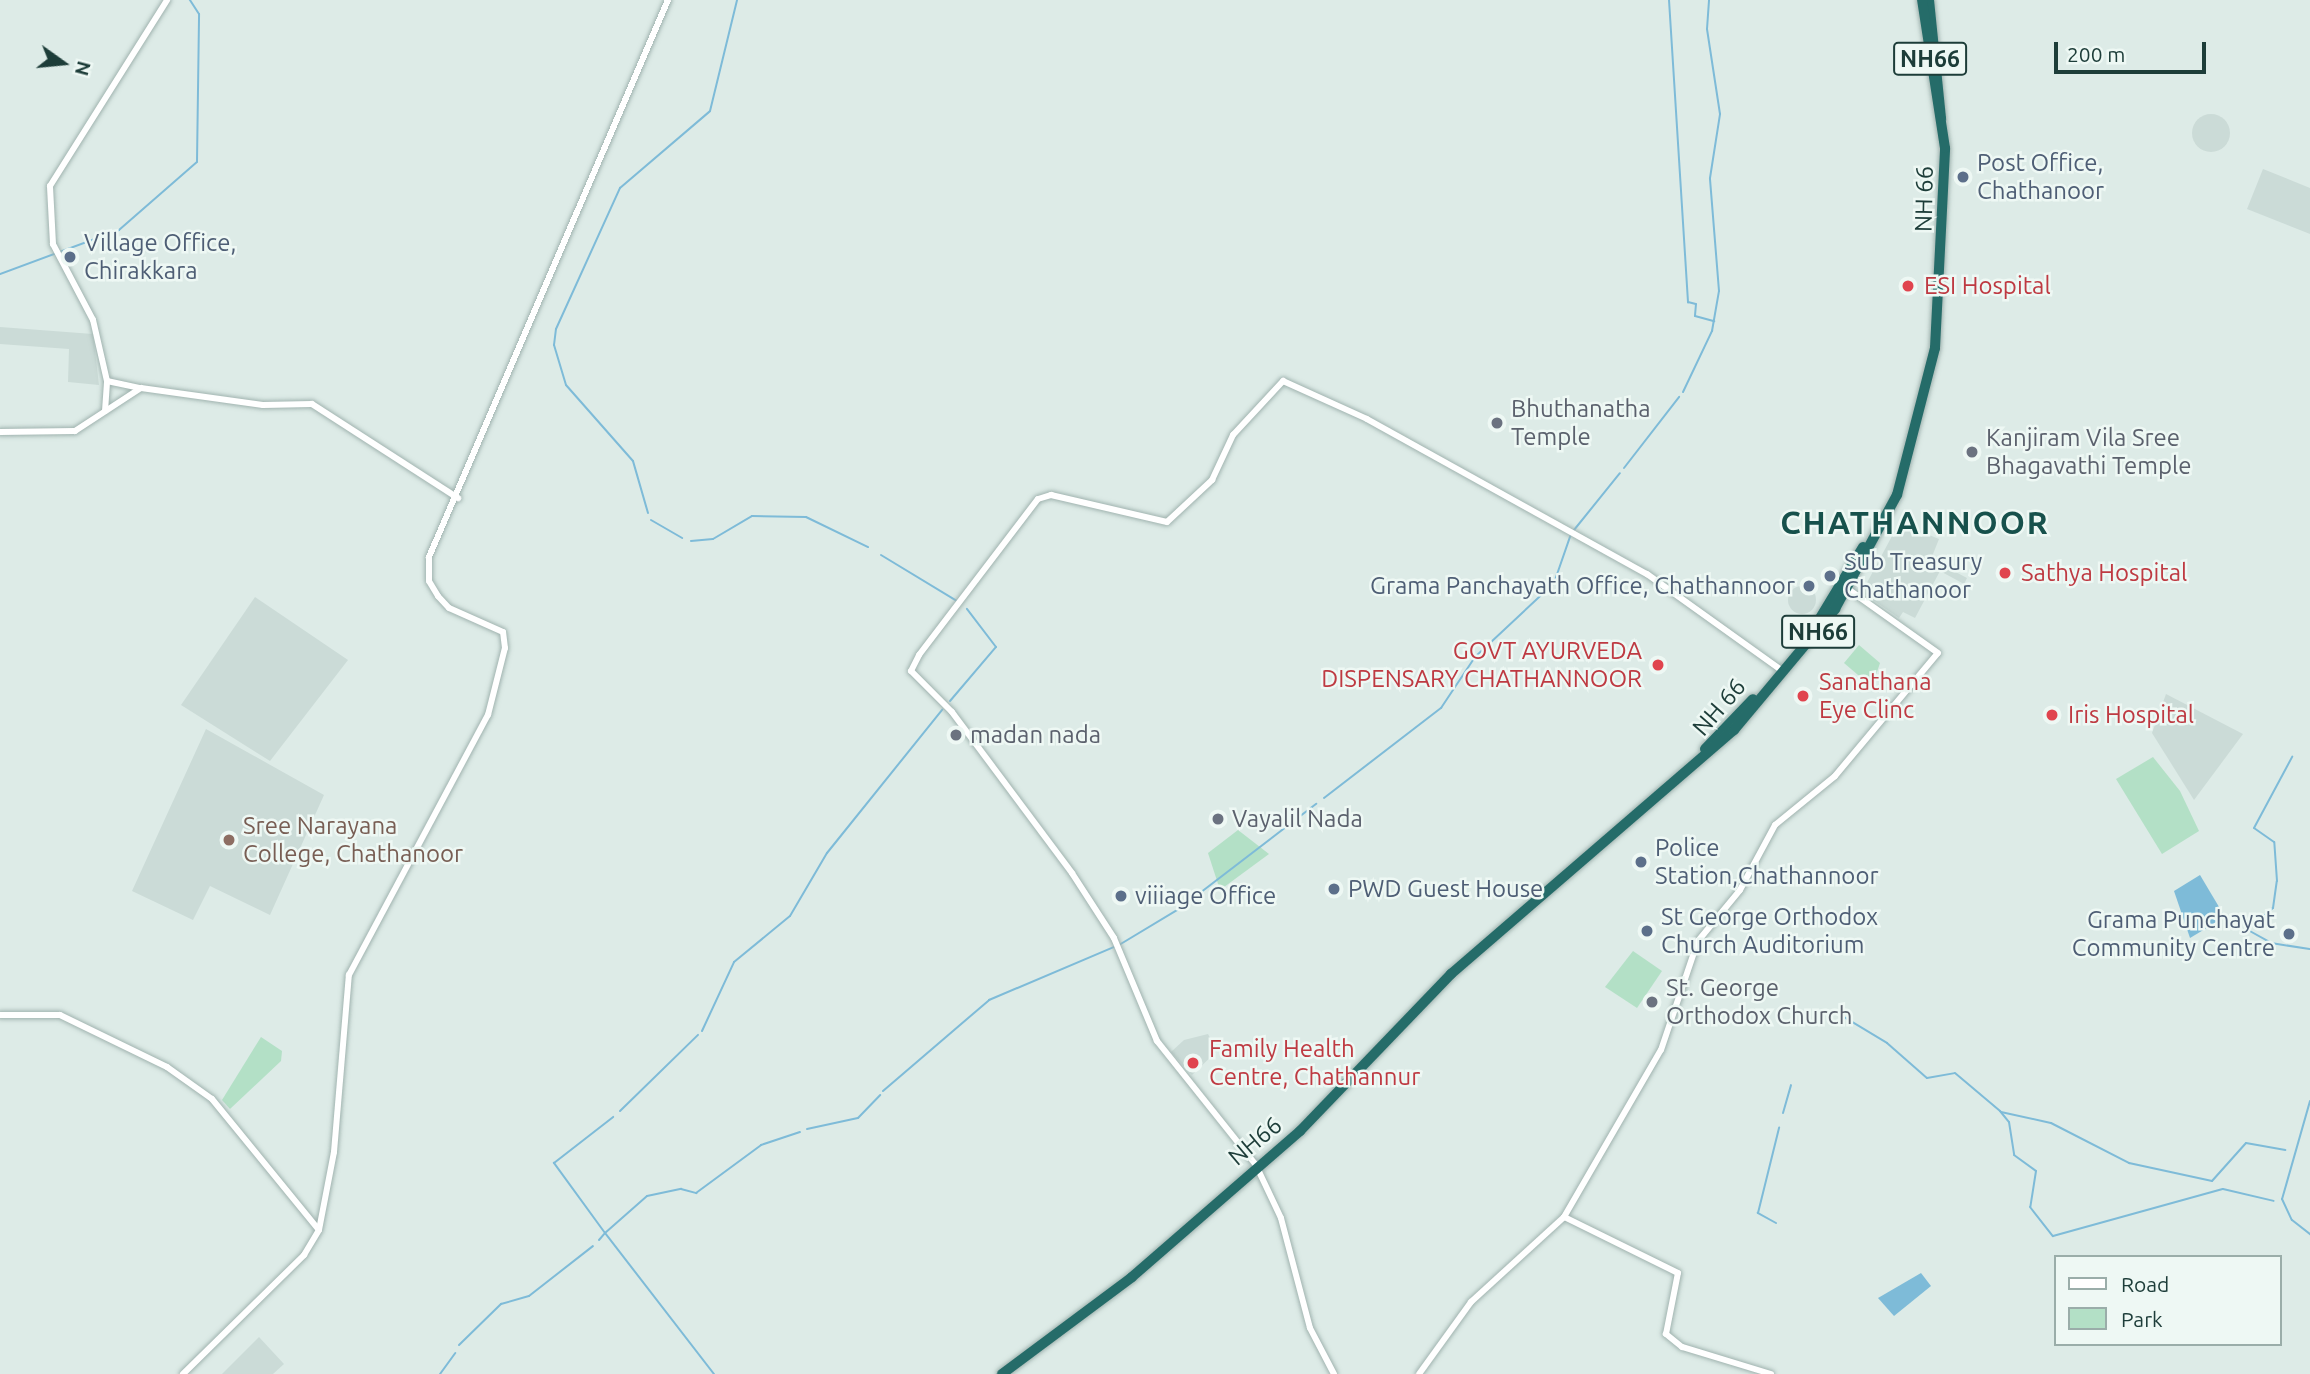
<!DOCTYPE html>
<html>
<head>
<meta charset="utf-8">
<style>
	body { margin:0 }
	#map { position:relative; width:2310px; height:1374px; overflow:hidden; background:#ddebe7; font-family:Ubuntu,sans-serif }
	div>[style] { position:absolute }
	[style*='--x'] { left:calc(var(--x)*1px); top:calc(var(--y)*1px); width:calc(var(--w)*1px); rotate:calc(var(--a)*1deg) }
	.built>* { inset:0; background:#cbdbd7 }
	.round { border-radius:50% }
	.green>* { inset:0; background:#b3e0c6 }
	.water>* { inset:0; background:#7ebbd8 }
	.stream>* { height:2px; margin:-1px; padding:0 1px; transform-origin:1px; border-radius:1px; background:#7ebbd8 }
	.roads { filter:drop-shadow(0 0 2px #a0b3af) drop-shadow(0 0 2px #a0b3af) }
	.minor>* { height:6px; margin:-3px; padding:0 3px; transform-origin:3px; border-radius:3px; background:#fff }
	.highway>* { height:10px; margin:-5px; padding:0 5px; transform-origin:5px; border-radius:5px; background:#256c69 }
	.dots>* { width:19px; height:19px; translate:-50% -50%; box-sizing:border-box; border:4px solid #eef8f4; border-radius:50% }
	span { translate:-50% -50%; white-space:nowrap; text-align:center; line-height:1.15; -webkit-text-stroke:5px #eef8f4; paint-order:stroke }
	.shield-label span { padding:2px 5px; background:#eef8f4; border:2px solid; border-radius:5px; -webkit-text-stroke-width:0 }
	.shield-label { font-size:23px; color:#1d3d39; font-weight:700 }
	.service-label { font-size:24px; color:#4e5e75 }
	.left { translate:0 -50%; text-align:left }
	.right { translate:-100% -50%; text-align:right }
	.street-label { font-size:24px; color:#1d3d39 }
	.health-label { font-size:24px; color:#be3a42 }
	.worship-label { font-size:24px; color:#5b616d }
	.education-label { font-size:24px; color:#785e54 }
	.district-label { font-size:32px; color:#17514c; font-weight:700; letter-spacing:2px }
	.legend { position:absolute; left:2054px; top:1255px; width:228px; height:91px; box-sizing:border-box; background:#eef8f4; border:2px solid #9aada9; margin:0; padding:9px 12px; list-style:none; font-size:21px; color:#1d3d39 }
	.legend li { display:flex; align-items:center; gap:14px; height:35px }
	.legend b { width:35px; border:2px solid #9aada9 }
	.north { position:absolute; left:28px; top:28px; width:70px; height:70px; -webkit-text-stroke:5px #eef8f4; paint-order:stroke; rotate:105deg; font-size:19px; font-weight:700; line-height:28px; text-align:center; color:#1d3d39 }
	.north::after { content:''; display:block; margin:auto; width:24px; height:32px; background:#1d3d39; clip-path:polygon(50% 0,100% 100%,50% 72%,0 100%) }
	.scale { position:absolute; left:2054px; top:42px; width:152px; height:32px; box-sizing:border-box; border:4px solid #1d3d39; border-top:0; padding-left:9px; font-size:21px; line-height:24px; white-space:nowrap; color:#1d3d39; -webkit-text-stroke:5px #eef8f4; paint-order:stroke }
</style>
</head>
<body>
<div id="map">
	<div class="built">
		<div class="round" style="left:2192px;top:114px;width:38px;height:38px"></div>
		<div style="clip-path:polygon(2263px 169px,2310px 188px,2310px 234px,2247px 209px)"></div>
		<div style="clip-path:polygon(0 327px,93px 334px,99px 385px,68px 382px,69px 349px,0 344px)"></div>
		<div style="clip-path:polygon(1899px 523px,1939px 539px,1931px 559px,1967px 578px,1964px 584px,1940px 571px,1915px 618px,1903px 612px,1899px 618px,1862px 592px)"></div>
		<div class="round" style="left:1788px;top:586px;width:28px;height:28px"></div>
		<div style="clip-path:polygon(255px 597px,348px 660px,270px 761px,181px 705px)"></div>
		<div style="clip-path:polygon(2166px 694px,2243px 734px,2194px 800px,2152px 733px)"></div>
		<div style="clip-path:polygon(206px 729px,324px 795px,270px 915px,210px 886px,193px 920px,132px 891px)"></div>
		<div style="clip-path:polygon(1208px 1034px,1217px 1051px,1192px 1075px,1171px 1052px,1184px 1040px)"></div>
		<div style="clip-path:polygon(259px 1337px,284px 1364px,273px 1374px,222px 1374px)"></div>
	</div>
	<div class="green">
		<div style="clip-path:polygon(1859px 645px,1880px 663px,1872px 687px,1844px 663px)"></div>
		<div style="clip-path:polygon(2153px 757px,2180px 791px,2199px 831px,2162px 854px,2116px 779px)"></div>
		<div style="clip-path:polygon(1238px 830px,1269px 854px,1220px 890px,1208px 853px)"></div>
		<div style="clip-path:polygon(1633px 951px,1662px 971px,1637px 1008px,1605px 987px)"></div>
		<div style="clip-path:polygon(261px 1037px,282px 1051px,281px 1061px,230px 1109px,222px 1100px)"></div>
	</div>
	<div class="water">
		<div style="clip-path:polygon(2200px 875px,2225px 917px,2190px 938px,2174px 891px)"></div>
		<div style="clip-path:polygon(1921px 1273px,1931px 1286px,1894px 1316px,1878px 1298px)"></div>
	</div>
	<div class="stream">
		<div style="--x:1669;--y:0;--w:303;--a:86.4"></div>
		<div style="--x:1688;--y:302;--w:8;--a:14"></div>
		<div style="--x:1696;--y:304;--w:12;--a:95"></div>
		<div style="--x:1695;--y:316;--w:20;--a:15"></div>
		<div style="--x:0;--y:274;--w:127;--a:-20.3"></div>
		<div style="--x:119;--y:230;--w:103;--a:-41.1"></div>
		<div style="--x:197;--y:162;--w:148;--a:-89.2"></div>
		<div style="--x:199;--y:14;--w:17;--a:-123"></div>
		<div style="--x:1683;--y:392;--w:68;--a:-64.6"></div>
		<div style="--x:1712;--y:331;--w:41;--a:-80.1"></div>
		<div style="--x:1719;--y:291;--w:113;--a:-94.6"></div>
		<div style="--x:1710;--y:178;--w:65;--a:-81.1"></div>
		<div style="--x:1720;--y:114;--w:86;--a:-98.7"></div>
		<div style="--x:1707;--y:29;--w:29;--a:-86"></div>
		<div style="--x:1624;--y:468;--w:90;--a:-52.2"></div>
		<div style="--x:648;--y:513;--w:54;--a:-106.1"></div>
		<div style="--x:633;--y:461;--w:101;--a:-131.4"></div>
		<div style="--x:566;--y:385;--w:42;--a:-106.7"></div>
		<div style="--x:554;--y:345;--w:16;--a:-83"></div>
		<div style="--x:556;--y:329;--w:155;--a:-65.6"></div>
		<div style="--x:620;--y:188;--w:118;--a:-40.5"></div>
		<div style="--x:710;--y:111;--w:114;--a:-76.3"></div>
		<div style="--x:651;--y:520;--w:36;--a:30"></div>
		<div style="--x:1574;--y:530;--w:73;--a:-51.1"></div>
		<div style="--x:691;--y:541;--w:22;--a:-5"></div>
		<div style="--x:713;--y:539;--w:45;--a:-30.5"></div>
		<div style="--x:752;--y:516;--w:54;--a:1.1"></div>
		<div style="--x:806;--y:517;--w:69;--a:25.8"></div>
		<div style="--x:881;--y:555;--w:89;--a:31.2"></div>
		<div style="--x:950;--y:701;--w:71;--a:-49.6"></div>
		<div style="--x:996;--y:647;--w:48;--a:-127.3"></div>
		<div style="--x:1324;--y:798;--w:148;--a:-37.6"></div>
		<div style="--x:1441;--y:708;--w:61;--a:-56.3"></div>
		<div style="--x:1475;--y:657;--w:108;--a:-43.1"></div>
		<div style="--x:1554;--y:583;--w:52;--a:-70.9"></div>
		<div style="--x:2255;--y:924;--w:24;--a:-42"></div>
		<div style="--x:2273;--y:908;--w:27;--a:-82"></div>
		<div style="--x:2277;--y:881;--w:39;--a:-94"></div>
		<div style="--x:2274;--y:842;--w:24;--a:-145"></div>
		<div style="--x:2254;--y:828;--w:81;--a:-61.8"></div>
		<div style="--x:2248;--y:930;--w:26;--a:29"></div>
		<div style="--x:2271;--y:943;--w:39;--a:9"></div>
		<div style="--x:1119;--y:945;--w:70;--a:-31"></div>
		<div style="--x:1179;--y:909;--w:173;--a:-37.5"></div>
		<div style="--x:1839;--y:1014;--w:56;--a:31.1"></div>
		<div style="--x:1887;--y:1043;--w:53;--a:41.2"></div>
		<div style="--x:1927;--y:1078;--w:28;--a:-10"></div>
		<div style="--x:1955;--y:1073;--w:59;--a:40.2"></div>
		<div style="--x:2000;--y:1111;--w:14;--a:51"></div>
		<div style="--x:2009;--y:1122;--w:33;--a:81"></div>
		<div style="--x:2014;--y:1155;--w:27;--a:36"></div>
		<div style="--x:2036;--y:1171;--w:36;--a:99"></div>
		<div style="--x:2030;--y:1207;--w:37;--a:52"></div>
		<div style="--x:2053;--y:1236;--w:176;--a:-15.5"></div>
		<div style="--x:2223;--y:1189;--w:52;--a:13.2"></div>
		<div style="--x:702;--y:1031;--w:76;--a:-65.1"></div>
		<div style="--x:734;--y:962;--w:72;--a:-39.4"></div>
		<div style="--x:790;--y:916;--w:73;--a:-59.6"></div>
		<div style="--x:827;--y:853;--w:184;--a:-51.2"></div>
		<div style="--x:883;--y:1091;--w:140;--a:-40.6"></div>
		<div style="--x:989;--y:1000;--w:136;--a:-23"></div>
		<div style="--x:2310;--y:1101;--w:102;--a:105.9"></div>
		<div style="--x:2282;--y:1199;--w:23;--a:65"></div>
		<div style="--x:2292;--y:1220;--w:23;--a:38"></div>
		<div style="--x:620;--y:1111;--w:109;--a:-44.3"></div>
		<div style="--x:2001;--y:1112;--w:51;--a:12.4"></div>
		<div style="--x:2051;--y:1123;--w:88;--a:27.1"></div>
		<div style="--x:2129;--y:1163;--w:85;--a:12.2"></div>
		<div style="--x:2212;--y:1181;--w:51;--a:-48.2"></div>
		<div style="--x:2246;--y:1143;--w:40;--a:10"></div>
		<div style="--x:1783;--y:1113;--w:29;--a:-74"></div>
		<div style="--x:807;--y:1129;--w:52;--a:-12.2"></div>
		<div style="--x:858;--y:1118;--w:32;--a:-46"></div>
		<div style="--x:1776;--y:1223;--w:21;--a:-151"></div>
		<div style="--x:1758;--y:1213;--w:88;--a:-76.1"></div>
		<div style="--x:599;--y:1240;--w:9;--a:-49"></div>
		<div style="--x:605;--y:1233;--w:87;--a:-126.1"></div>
		<div style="--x:554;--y:1163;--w:75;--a:-37.9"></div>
		<div style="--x:459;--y:1345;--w:59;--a:-44.3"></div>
		<div style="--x:501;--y:1304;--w:29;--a:-16"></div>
		<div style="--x:529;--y:1296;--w:81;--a:-38"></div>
		<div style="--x:440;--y:1374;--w:26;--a:-54"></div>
		<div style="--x:714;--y:1374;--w:178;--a:-127.7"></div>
		<div style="--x:605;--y:1233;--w:56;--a:-41.4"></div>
		<div style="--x:647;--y:1196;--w:35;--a:-12"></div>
		<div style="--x:681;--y:1189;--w:16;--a:15"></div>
		<div style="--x:696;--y:1193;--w:81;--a:-36.4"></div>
		<div style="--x:761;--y:1145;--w:41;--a:-18.4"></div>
	</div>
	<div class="roads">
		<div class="minor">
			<div style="--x:107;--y:381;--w:33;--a:12"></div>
			<div style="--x:105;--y:411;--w:30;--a:-86"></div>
			<div style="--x:107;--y:381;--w:63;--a:-102.9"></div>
			<div style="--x:93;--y:320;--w:86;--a:-117.8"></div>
			<div style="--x:53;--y:244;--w:58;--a:-93"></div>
			<div style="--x:50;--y:186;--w:220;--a:-57.8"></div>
			<div style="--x:0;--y:432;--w:75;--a:-0.8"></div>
			<div style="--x:75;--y:431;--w:79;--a:-33.1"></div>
			<div style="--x:141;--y:388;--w:123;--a:7.9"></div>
			<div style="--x:263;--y:405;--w:49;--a:-1.2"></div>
			<div style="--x:312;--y:404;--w:174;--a:32.8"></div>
			<div style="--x:0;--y:1015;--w:60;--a:0"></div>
			<div style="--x:60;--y:1015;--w:119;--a:25.9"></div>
			<div style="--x:167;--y:1067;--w:55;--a:35.4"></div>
			<div style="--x:212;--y:1099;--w:169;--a:50.8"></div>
			<div style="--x:183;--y:1374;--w:170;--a:-44.5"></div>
			<div style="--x:304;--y:1255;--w:29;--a:-59"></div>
			<div style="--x:319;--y:1230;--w:79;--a:-79.1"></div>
			<div style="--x:334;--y:1152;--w:178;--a:-85.2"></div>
			<div style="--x:349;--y:975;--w:295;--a:-61.9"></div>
			<div style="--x:488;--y:715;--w:69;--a:-75.8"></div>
			<div style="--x:505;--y:648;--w:16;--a:-97"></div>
			<div style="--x:503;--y:632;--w:59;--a:-156"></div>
			<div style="--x:449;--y:608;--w:16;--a:-133"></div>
			<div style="--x:438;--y:596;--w:17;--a:-121"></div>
			<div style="--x:429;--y:581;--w:24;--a:-90"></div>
			<div style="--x:429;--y:557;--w:606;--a:-66.78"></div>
			<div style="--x:1334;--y:1374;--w:52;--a:-117.6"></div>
			<div style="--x:1310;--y:1328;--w:114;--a:-104.8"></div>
			<div style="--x:1281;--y:1218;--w:59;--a:-115.3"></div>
			<div style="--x:1256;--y:1165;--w:159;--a:-128.6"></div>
			<div style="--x:1157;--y:1041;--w:112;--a:-112.7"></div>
			<div style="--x:1114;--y:938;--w:77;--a:-122.9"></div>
			<div style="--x:1072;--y:873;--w:201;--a:-126.7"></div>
			<div style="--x:952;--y:712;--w:58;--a:-135"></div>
			<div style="--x:911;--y:671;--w:18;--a:-63"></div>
			<div style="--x:919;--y:655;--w:196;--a:-52.7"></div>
			<div style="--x:1038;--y:499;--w:14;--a:-17"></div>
			<div style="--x:1051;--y:495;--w:119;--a:13.1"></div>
			<div style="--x:1167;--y:522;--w:62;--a:-43"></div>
			<div style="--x:1212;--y:480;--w:50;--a:-65"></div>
			<div style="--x:1233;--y:435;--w:74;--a:-47.2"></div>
			<div style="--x:1283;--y:381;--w:92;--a:24.3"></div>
			<div style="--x:1367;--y:419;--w:320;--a:29"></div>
			<div style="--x:1647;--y:574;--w:168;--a:35.6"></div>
			<div style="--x:1419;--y:1374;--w:89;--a:-54.2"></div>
			<div style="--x:1471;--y:1302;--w:126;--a:-42.4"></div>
			<div style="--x:1771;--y:1374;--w:93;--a:-163.1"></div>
			<div style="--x:1682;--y:1347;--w:21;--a:-141"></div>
			<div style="--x:1666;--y:1334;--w:62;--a:-78.9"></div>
			<div style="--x:1678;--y:1273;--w:127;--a:-153.8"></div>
			<div style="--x:1564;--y:1217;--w:193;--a:-59.9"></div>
			<div style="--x:1661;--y:1050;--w:115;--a:-71.3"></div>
			<div style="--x:1698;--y:941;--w:66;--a:-50.5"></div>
			<div style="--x:1740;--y:890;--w:74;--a:-61.7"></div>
			<div style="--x:1775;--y:825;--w:77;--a:-39.2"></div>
			<div style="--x:1835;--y:776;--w:160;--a:-50.1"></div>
			<div style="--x:1938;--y:653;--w:114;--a:-144.6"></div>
		</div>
		<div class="highway">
			<div style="--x:1929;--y:0;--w:119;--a:84.2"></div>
			<div style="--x:1820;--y:618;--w:83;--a:-58.8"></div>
			<div style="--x:1705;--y:749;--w:69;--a:-46.2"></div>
			<div style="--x:1002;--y:1374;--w:162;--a:-36.7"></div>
			<div style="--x:1132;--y:1277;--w:223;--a:-41"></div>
			<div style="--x:1300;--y:1131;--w:218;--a:-46.1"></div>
			<div style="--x:1451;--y:974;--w:374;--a:-40.8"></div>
			<div style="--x:1734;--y:730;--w:158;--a:-50.1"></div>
			<div style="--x:1835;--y:609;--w:130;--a:-61.5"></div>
			<div style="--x:1897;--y:495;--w:152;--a:-75.5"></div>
			<div style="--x:1935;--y:348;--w:200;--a:-87.1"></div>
			<div style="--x:1945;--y:148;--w:150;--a:-98.8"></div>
		</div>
	</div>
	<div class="dots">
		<div style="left:1963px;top:177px;background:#5c6f8a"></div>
		<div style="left:70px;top:257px;background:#5c6f8a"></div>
		<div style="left:1908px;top:286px;background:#e0444e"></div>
		<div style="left:1497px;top:423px;background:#6b7280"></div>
		<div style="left:1972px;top:452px;background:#6b7280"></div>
		<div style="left:2005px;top:573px;background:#e0444e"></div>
		<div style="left:1830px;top:576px;background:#5c6f8a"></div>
		<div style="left:1809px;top:586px;background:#5c6f8a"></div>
		<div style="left:1658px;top:665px;background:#e0444e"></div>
		<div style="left:1803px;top:696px;background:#e0444e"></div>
		<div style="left:2052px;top:715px;background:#e0444e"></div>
		<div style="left:956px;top:735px;background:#6b7280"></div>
		<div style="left:1218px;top:819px;background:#6b7280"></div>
		<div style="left:229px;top:840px;background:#8d6e63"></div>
		<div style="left:1641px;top:862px;background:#5c6f8a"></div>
		<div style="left:1334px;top:889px;background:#5c6f8a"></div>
		<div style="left:1121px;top:896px;background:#5c6f8a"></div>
		<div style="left:1647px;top:931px;background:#5c6f8a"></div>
		<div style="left:2289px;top:934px;background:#5c6f8a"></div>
		<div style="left:1652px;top:1002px;background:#6b7280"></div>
		<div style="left:1193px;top:1063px;background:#e0444e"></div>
	</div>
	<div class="shield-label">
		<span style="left:1930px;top:59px">NH66</span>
		<span style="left:1818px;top:632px">NH66</span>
	</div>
	<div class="service-label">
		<span class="left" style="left:1977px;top:177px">Post Office,<br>Chathanoor</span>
		<span class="left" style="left:84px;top:257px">Village Office,<br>Chirakkara</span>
		<span class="left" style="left:1844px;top:576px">Sub Treasury<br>Chathanoor</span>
		<span class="right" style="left:1795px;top:586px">Grama Panchayath Office, Chathannoor</span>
		<span class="left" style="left:1655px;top:862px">Police<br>Station,Chathannoor</span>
		<span class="left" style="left:1348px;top:889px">PWD Guest House</span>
		<span class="left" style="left:1135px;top:896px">viiiage Office</span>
		<span class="left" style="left:1661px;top:931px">St George Orthodox<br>Church Auditorium</span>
		<span class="right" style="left:2275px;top:934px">Grama Punchayat<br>Community Centre</span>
	</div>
	<div class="street-label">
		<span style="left:1924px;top:199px;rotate:-89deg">NH 66</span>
		<span style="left:1719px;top:707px;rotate:-49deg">NH 66</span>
		<span style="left:1255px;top:1141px;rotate:-40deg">NH66</span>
	</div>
	<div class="health-label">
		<span class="left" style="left:1924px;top:286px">ESI Hospital</span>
		<span class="left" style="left:2021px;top:573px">Sathya Hospital</span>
		<span class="right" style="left:1642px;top:665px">GOVT AYURVEDA<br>DISPENSARY CHATHANNOOR</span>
		<span class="left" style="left:1819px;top:696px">Sanathana<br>Eye Clinc</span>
		<span class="left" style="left:2068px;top:715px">Iris Hospital</span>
		<span class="left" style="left:1209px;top:1063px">Family Health<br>Centre, Chathannur</span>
	</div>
	<div class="worship-label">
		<span class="left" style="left:1511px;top:423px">Bhuthanatha<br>Temple</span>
		<span class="left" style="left:1986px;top:452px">Kanjiram Vila Sree<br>Bhagavathi Temple</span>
		<span class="left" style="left:970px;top:735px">madan nada</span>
		<span class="left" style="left:1232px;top:819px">Vayalil Nada</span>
		<span class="left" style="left:1666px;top:1002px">St. George<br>Orthodox Church</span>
	</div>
	<div class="education-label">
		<span class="left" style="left:243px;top:840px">Sree Narayana<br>College, Chathanoor</span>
	</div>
	<div class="district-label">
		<span style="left:1915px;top:522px">CHATHANNOOR</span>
	</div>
	<ul class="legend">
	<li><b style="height:9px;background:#fff"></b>Road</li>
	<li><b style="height:19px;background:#b3e0c6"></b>Park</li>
	</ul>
	<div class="north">N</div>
	<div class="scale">200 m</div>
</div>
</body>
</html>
